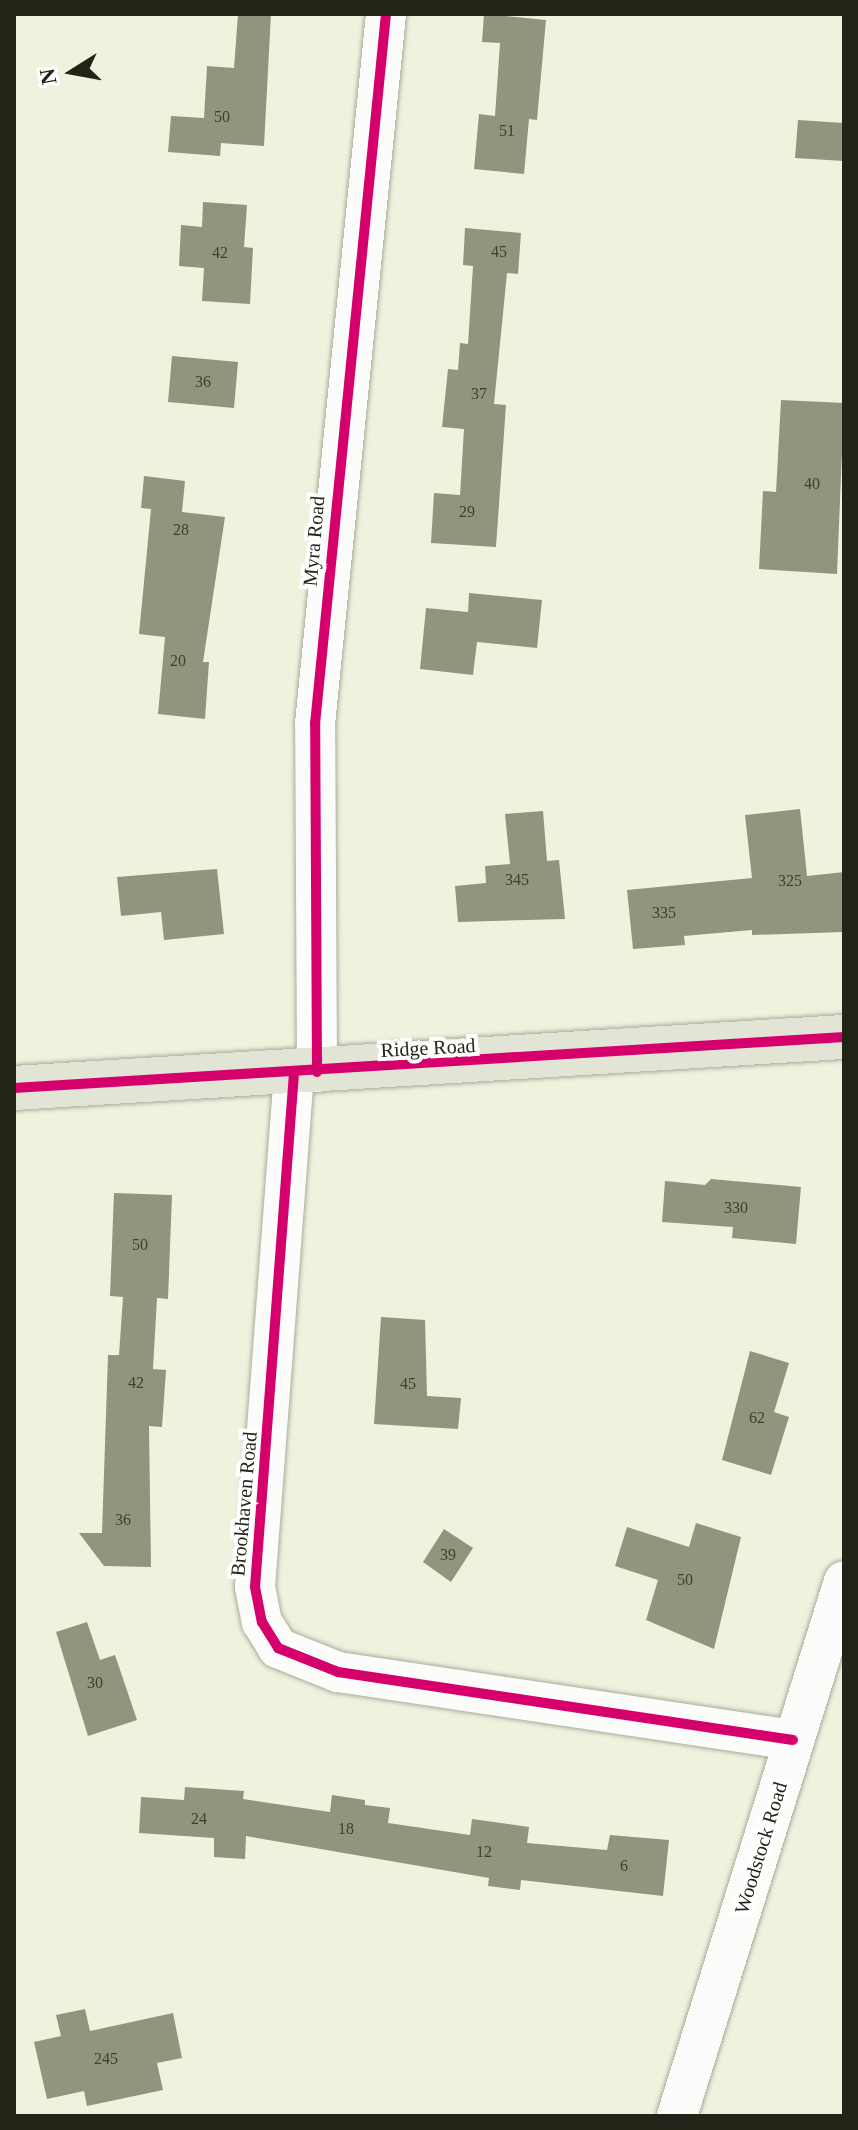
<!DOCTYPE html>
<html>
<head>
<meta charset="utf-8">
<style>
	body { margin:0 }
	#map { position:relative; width:858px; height:2130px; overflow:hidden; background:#eef3de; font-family:Georgia,serif }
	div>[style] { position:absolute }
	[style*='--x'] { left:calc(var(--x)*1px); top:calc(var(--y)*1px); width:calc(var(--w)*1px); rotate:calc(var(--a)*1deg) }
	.building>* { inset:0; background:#90967e }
	.roads { filter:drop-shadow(0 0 2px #a8ac9c) drop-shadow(0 0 2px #a8ac9c) }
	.minor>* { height:40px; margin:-20px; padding:0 20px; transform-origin:20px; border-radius:20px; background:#fcfdfa }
	.major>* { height:44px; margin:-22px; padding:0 22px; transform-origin:22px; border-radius:22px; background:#e2e5d6 }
	.cycleway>* { height:10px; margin:-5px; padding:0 5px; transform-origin:5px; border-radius:5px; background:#d6006c }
	span { translate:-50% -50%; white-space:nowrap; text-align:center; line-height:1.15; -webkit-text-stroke:8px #fff; paint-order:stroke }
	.number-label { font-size:16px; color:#3d4030 }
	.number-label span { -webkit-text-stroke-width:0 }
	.street-label { font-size:20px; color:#212416 }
	.frame { position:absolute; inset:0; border:16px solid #212416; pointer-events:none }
	.north { position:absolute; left:32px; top:32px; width:80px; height:80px; -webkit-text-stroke:6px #fff; paint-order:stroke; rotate:259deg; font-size:22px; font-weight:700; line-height:32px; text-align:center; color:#212416 }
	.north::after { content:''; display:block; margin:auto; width:28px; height:36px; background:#212416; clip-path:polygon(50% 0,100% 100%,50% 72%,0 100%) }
</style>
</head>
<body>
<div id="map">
	<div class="building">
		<div style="clip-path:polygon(238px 14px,271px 14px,264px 146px,221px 143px,220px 156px,168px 152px,171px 116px,204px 118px,207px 66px,234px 68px)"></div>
		<div style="clip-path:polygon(484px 14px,546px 20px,537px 120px,529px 119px,524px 174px,474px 169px,479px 114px,495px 116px,500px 43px,482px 42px)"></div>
		<div style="clip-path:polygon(798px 120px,844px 123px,844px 161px,795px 158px)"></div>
		<div style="clip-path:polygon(203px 202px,247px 205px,244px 247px,253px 248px,250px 304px,202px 301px,204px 268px,179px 266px,181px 225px,202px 227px)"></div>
		<div style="clip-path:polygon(465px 228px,521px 233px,518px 274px,507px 273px,494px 404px,506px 405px,496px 547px,431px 543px,434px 493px,460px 495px,464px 429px,442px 427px,448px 369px,458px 370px,460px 343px,468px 344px,473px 266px,463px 265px)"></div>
		<div style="clip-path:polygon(172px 356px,238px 362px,234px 408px,168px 402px)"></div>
		<div style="clip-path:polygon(781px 400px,844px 403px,837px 574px,759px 569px,763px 491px,776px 492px)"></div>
		<div style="clip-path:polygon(144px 476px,185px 481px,182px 512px,225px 517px,203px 662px,209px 662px,205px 719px,158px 714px,165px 637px,139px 634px,151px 509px,141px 508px)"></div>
		<div style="clip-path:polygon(469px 593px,542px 600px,537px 648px,477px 642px,473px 675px,420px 669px,426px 608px,468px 612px)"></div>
		<div style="clip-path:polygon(800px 809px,807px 876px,844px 872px,844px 932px,752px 935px,752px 930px,684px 936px,685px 945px,633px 949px,627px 890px,752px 878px,745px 815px)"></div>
		<div style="clip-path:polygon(543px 811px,547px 861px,559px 860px,565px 919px,458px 922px,455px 886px,486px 883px,485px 866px,510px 864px,505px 814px)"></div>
		<div style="clip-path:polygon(217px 869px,224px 934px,164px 940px,161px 912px,121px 916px,117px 877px)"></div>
		<div style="clip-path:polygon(711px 1179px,801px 1187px,796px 1244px,732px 1238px,733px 1227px,662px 1222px,665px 1181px,705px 1185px)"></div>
		<div style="clip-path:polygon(114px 1193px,172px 1195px,168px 1299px,157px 1298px,153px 1369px,166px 1370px,162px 1427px,149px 1426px,151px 1567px,104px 1566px,79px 1533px,102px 1533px,108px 1355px,119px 1355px,123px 1297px,110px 1296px)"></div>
		<div style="clip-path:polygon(381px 1317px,425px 1320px,427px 1396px,461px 1398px,458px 1429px,374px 1424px)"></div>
		<div style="clip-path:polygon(750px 1351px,789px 1363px,774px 1412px,789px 1417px,771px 1475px,722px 1460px)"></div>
		<div style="clip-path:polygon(696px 1523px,741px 1537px,714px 1649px,646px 1620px,658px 1580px,615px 1566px,627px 1527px,689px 1547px)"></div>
		<div style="clip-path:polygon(444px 1529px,473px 1548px,451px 1582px,423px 1562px)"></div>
		<div style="clip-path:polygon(87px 1622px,100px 1660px,115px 1655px,137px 1720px,88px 1736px,56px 1632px)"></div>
		<div style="clip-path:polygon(185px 1787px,244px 1791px,243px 1799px,330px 1812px,332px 1795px,365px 1800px,365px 1805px,390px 1808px,388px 1823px,470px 1835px,472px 1819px,529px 1827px,527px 1843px,607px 1850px,610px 1835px,669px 1840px,663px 1896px,521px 1880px,520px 1890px,488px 1886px,489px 1878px,246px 1836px,245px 1859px,214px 1857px,214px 1838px,139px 1833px,141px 1797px,184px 1800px)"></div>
		<div style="clip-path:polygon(85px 2009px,90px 2031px,173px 2013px,182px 2058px,157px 2063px,163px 2090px,87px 2106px,84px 2091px,47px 2099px,34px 2042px,61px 2036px,56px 2015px)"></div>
	</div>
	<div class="roads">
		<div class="minor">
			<div style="--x:317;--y:1072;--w:348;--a:-90.3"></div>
			<div style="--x:315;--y:724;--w:714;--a:-84.29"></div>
			<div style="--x:294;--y:1073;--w:515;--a:94.34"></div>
			<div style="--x:255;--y:1587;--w:36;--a:79"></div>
			<div style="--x:262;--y:1622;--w:31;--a:58"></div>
			<div style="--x:278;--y:1648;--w:65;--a:21.8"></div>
			<div style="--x:338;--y:1672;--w:460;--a:8.5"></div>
			<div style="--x:677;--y:2116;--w:560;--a:-72.66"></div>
		</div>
		<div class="major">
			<div style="--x:14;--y:1088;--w:832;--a:-3.52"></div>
		</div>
	</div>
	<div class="cycleway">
		<div style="--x:317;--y:1072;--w:348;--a:-90.3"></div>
		<div style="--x:315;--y:724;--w:714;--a:-84.29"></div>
		<div style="--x:294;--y:1073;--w:515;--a:94.34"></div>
		<div style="--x:255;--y:1587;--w:36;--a:79"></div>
		<div style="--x:262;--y:1622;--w:31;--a:58"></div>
		<div style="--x:278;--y:1648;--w:65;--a:21.8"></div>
		<div style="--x:338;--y:1672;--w:460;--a:8.5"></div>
		<div style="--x:14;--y:1088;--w:832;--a:-3.52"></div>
	</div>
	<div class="number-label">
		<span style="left:222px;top:117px">50</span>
		<span style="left:507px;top:131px">51</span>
		<span style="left:499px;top:252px">45</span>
		<span style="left:220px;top:253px">42</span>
		<span style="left:203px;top:382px">36</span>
		<span style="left:479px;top:394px">37</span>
		<span style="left:812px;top:484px">40</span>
		<span style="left:467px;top:512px">29</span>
		<span style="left:181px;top:530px">28</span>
		<span style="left:178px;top:661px">20</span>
		<span style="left:517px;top:880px">345</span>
		<span style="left:790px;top:881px">325</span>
		<span style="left:664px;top:913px">335</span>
		<span style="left:736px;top:1208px">330</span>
		<span style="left:140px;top:1245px">50</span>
		<span style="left:136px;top:1383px">42</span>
		<span style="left:408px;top:1384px">45</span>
		<span style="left:757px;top:1418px">62</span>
		<span style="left:123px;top:1520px">36</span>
		<span style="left:448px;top:1555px">39</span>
		<span style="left:685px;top:1580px">50</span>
		<span style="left:95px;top:1683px">30</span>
		<span style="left:199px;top:1819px">24</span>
		<span style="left:346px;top:1829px">18</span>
		<span style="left:484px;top:1852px">12</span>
		<span style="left:624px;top:1866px">6</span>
		<span style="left:106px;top:2059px">245</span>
	</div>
	<div class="street-label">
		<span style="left:314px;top:541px;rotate:-85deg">Myra Road</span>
		<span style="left:428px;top:1048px;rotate:-3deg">Ridge Road</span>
		<span style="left:244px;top:1504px;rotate:-85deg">Brookhaven Road</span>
		<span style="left:761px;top:1848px;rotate:-73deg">Woodstock Road</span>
	</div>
	<div class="frame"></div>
	<div class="north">N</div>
</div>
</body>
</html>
